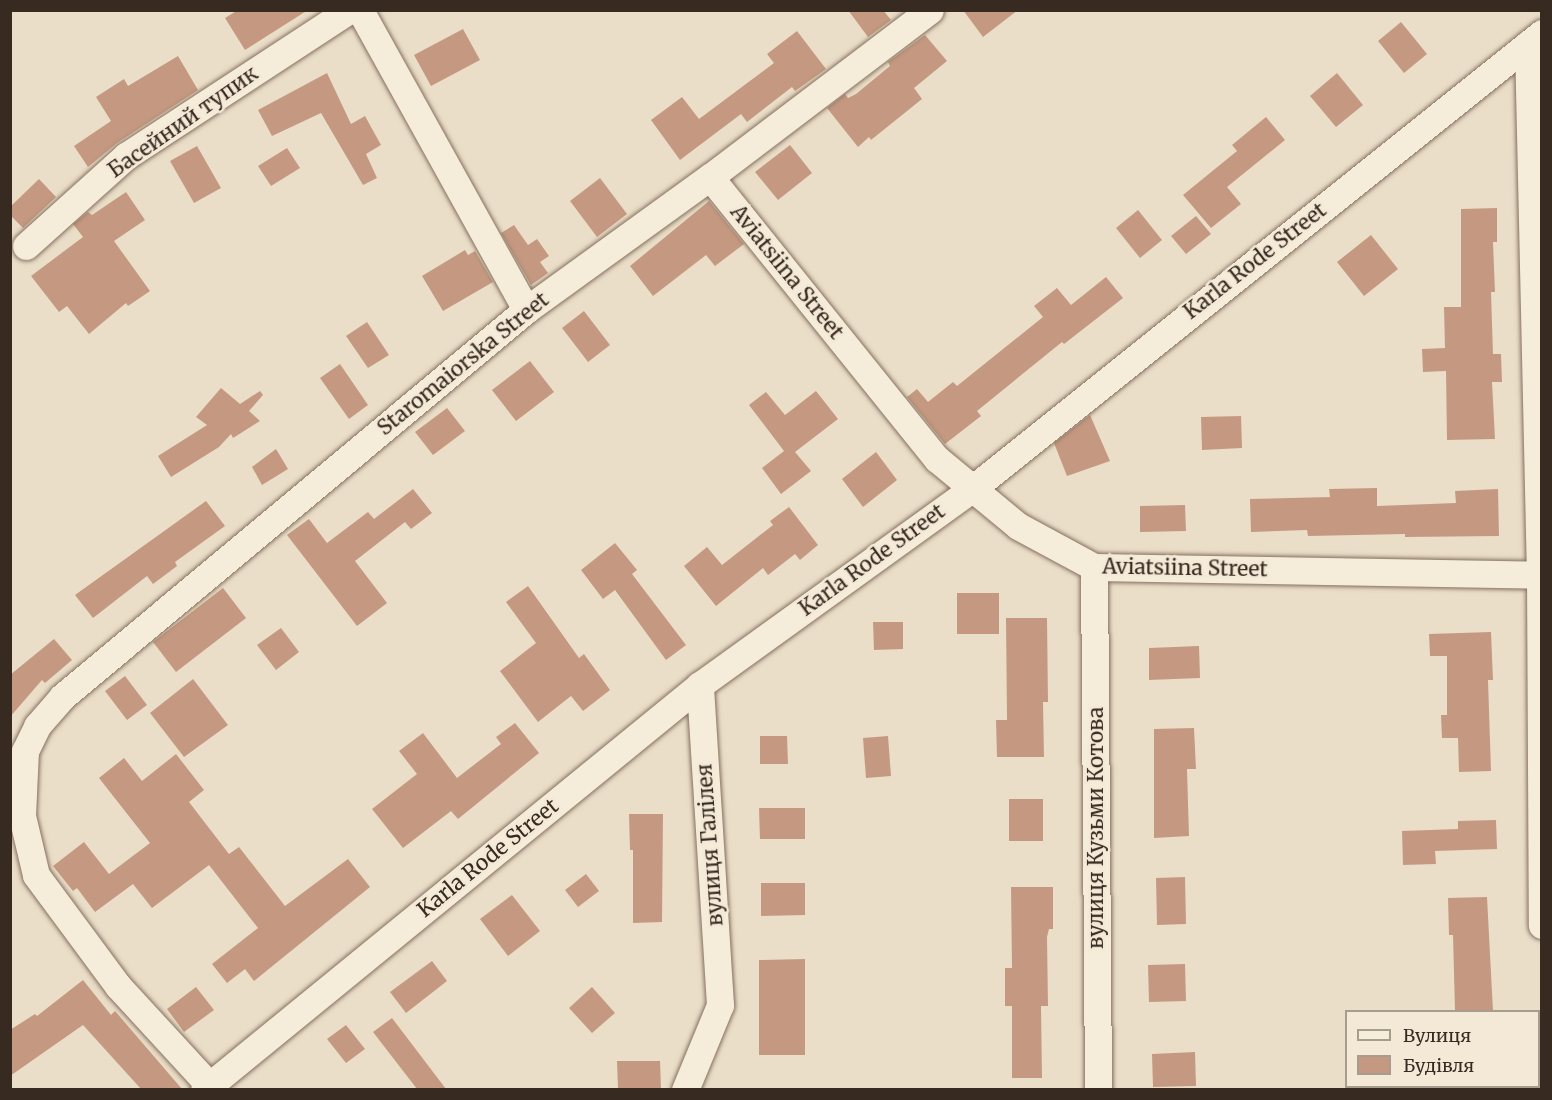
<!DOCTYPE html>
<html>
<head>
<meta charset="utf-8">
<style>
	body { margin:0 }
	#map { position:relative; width:1552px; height:1100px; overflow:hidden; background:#eadec8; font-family:Merriweather,serif }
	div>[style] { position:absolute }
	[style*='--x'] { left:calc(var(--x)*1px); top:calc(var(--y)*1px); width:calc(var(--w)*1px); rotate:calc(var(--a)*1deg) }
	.building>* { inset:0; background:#c59981 }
	.roads { filter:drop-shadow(0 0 2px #85705e) drop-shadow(0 0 2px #85705e) }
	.minor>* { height:27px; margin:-13.5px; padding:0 13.5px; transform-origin:13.5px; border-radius:13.5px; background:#f6ecda }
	span { translate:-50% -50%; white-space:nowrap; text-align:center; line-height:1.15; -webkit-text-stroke:5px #f3e9d6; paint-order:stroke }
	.street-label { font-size:21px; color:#362a21 }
	.frame { position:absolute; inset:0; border:12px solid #362a21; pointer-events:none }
	.legend { position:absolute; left:1345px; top:1010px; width:195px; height:78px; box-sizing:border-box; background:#f3e9d6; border:2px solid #a79d8e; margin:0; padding:8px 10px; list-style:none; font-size:18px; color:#362a21 }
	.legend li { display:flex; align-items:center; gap:12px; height:30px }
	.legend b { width:30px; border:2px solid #a79d8e }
</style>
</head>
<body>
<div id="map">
	<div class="building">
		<div style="clip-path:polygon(238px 10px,308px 10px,245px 50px,225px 18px)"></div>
		<div style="clip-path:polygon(848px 10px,883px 10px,891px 20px,868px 37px)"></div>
		<div style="clip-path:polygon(963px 10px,1018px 10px,983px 37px)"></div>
		<div style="clip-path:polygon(1401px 22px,1427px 54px,1404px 73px,1378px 41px)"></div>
		<div style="clip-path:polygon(463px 29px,480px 60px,431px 86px,414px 55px)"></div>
		<div style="clip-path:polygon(797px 31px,826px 69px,795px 91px,792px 87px,747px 122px,741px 114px,680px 160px,651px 120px,682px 97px,699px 119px,774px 63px,767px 54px)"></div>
		<div style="clip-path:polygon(925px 35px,947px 61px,914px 88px,922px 99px,871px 140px,869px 137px,858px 147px,827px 108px,845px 94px,848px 98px,856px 94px,890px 66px,888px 62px)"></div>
		<div style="clip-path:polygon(178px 56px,198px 90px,117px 143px,88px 167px,74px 146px,111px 121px,96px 97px,124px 79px,128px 86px)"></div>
		<div style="clip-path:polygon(327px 73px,351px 124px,365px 116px,381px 145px,366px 154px,377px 178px,363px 185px,321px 113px,272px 136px,258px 110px)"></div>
		<div style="clip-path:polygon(1337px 73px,1363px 105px,1336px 127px,1310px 96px)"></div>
		<div style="clip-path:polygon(1266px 117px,1285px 140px,1227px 187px,1241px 204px,1211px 228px,1183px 195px,1237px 151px,1232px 145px)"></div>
		<div style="clip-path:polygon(790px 145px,812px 173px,778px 200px,755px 172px)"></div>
		<div style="clip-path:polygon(197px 146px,221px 188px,194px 203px,170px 161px)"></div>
		<div style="clip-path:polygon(287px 148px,300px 168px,271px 186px,258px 166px)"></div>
		<div style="clip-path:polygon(600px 178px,627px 214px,597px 237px,570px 201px)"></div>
		<div style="clip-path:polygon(39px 179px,56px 197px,23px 228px,10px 215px,10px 207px)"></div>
		<div style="clip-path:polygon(126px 192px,145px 220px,114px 241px,150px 291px,128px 306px,126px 303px,89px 334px,67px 306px,59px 312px,31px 276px,83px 237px,73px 224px,88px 212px,92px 215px)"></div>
		<div style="clip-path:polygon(709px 201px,744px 244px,715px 266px,706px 255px,653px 296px,630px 266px)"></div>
		<div style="clip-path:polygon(1497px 208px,1497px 242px,1493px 242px,1495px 292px,1491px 292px,1493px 354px,1501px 354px,1502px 382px,1492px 382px,1495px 439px,1447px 440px,1446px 371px,1423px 372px,1422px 349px,1445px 348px,1444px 307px,1461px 307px,1461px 209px)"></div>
		<div style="clip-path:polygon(1138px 210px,1162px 240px,1140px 258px,1116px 228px)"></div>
		<div style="clip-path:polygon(1196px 216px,1211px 234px,1186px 254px,1171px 236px)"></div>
		<div style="clip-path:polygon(514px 225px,528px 245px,537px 239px,549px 256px,540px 262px,548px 273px,531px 285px,501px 233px)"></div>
		<div style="clip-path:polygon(1371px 235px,1398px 269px,1364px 296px,1337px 262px)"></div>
		<div style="clip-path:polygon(465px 250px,468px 255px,475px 251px,493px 282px,443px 311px,422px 276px)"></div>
		<div style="clip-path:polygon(1106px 277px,1123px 298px,1064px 344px,1062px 342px,977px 411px,981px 416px,945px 444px,907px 397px,917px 389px,928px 402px,953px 382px,957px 386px,1043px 317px,1034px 306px,1057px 288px,1071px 305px)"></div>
		<div style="clip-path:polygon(584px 311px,610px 345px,588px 362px,562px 328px)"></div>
		<div style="clip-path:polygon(367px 322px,389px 355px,368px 368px,346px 336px)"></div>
		<div style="clip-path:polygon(530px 361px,554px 392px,516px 421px,492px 390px)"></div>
		<div style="clip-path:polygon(340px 364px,368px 405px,349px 419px,320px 378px)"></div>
		<div style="clip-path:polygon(221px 388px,240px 404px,260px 391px,263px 395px,249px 411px,260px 421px,233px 438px,231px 434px,219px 447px,171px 477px,158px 456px,207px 425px,196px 417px)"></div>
		<div style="clip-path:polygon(816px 391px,838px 419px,795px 452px,811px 471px,781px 494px,762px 468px,784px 451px,749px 405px,766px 392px,785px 415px)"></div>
		<div style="clip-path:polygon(447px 408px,465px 431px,433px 455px,415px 432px)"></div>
		<div style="clip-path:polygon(1090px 415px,1110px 461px,1067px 476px,1054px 443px)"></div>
		<div style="clip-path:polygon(1241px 416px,1242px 448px,1202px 450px,1201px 417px)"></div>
		<div style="clip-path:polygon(276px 449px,288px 469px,262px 485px,252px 467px)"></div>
		<div style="clip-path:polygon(876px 452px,897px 480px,863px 507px,842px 479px)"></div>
		<div style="clip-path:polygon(1377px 488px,1377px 506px,1456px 503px,1455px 491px,1498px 489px,1499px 536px,1405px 537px,1405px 534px,1308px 536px,1307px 530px,1251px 532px,1250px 499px,1330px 497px,1329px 489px)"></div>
		<div style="clip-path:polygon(413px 489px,432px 513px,411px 529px,405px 522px,355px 561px,387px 603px,357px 626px,287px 535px,309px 519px,327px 543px,368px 512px,374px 519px)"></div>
		<div style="clip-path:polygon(206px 501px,225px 526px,175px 562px,177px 566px,153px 584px,147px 576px,93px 618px,75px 595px)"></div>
		<div style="clip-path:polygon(1185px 505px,1186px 531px,1140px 532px,1140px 506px)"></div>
		<div style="clip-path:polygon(789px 507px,818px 545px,800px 560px,795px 554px,768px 575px,763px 568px,716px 606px,684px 566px,707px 547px,722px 565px,773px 525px,770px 521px)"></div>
		<div style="clip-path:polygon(615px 543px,637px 570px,632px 574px,686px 645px,666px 660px,615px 590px,603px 599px,581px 570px)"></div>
		<div style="clip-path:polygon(528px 586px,579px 658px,584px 654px,610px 690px,583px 711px,571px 696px,538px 722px,500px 671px,536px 643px,506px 602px)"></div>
		<div style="clip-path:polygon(223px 588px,246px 618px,176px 672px,153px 642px)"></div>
		<div style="clip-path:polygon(957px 593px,999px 593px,999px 634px,957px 634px)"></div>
		<div style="clip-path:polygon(1006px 618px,1047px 618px,1048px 702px,1043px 702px,1044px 757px,997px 757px,996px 720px,1007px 720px)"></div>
		<div style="clip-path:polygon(873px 622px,903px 622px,903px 649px,874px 650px)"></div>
		<div style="clip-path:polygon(281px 628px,299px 652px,276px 670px,257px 645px)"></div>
		<div style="clip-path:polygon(1491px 632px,1493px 680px,1488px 680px,1491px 771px,1459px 772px,1458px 738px,1442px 738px,1441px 715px,1447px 715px,1447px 656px,1430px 656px,1429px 634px)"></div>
		<div style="clip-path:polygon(54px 639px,72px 660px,45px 683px,42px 680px,10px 717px,10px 675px)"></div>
		<div style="clip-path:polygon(1199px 646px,1200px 678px,1149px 680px,1149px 648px)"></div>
		<div style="clip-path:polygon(125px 676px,147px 705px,127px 720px,105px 691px)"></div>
		<div style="clip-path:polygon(193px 679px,228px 725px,184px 757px,150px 713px)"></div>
		<div style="clip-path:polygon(515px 723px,539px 753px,458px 819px,451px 811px,403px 848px,372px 809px,417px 774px,399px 751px,423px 733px,457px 778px,501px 744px,496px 737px)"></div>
		<div style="clip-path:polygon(1194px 728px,1196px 769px,1187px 769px,1189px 836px,1154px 838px,1154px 729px)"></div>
		<div style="clip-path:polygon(760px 736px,787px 736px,788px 764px,760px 764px)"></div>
		<div style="clip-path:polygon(888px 736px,891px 776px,866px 778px,863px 738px)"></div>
		<div style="clip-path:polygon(176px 754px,204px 790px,189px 802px,229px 854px,239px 847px,285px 906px,348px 859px,370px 887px,254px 981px,245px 969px,227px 983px,212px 964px,258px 928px,209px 865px,152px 908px,133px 884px,95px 912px,77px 888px,73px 891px,53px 866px,84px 842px,109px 874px,150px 843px,99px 778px,124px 758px,142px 781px)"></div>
		<div style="clip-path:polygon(1009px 799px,1043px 799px,1043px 841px,1009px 841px)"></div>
		<div style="clip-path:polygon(759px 808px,805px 808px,805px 839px,760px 839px)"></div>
		<div style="clip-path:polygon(629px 814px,663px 814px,662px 922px,633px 923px,633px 850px,630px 850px)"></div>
		<div style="clip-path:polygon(1496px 820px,1497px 849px,1435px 851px,1436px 864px,1403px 865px,1402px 831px,1458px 829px,1458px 821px)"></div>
		<div style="clip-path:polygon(586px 874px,599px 891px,578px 907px,565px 890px)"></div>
		<div style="clip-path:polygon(1185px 877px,1186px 924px,1157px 925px,1156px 878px)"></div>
		<div style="clip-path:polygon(761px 883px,805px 883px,805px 915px,761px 916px)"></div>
		<div style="clip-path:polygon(1011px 887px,1053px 887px,1053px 929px,1049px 929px,1047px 937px,1048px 1006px,1041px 1006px,1042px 1078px,1012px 1078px,1012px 1006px,1005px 1006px,1005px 968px,1012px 968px)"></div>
		<div style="clip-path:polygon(512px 895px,540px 931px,508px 956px,480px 919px)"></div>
		<div style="clip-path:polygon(1487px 897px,1493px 1011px,1455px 1011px,1453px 935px,1449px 935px,1448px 898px)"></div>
		<div style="clip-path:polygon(805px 959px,805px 1055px,759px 1055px,759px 960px)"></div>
		<div style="clip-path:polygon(432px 961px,447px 981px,406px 1013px,390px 992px)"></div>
		<div style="clip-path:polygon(1185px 964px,1186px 1001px,1149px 1002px,1148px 965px)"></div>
		<div style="clip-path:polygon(83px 980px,111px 1015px,115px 1011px,182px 1089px,141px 1089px,83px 1025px,10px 1076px,10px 1030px,35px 1014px,37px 1016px)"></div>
		<div style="clip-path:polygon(196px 987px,214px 1010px,184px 1032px,167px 1009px)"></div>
		<div style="clip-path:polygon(592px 987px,615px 1013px,592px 1033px,569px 1008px)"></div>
		<div style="clip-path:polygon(392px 1018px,446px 1089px,417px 1089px,373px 1032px)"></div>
		<div style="clip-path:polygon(346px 1025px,365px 1049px,346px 1063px,327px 1039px)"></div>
		<div style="clip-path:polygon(1195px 1052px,1196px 1086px,1153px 1087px,1152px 1054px)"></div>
		<div style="clip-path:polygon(617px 1061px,660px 1061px,661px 1089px,618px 1089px)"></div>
	</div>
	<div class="roads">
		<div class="minor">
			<div style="--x:360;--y:10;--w:343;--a:61"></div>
			<div style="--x:1528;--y:44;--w:531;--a:88.71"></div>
			<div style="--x:1540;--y:575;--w:350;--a:89.7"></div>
			<div style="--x:710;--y:177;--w:362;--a:51.2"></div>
			<div style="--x:937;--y:459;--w:105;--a:39.6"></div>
			<div style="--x:1018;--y:526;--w:86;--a:28.3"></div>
			<div style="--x:1094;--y:567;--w:448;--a:1"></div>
			<div style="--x:26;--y:246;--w:135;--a:-42"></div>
			<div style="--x:126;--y:156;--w:267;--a:-33.2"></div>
			<div style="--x:1094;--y:567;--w:523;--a:89.56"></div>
			<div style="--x:209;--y:1085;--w:134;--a:-132.6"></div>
			<div style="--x:118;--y:986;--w:138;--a:-126.5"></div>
			<div style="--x:36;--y:875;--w:61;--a:-103.3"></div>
			<div style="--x:22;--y:816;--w:65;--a:-87.4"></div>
			<div style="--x:25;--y:751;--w:28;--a:-64"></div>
			<div style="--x:37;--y:726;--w:38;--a:-49"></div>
			<div style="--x:62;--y:697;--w:604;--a:-39.83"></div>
			<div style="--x:526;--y:310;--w:227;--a:-35.9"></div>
			<div style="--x:710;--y:177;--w:276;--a:-37.2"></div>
			<div style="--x:204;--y:1090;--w:640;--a:-39.23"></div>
			<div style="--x:700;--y:685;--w:335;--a:-35.8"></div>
			<div style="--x:972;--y:489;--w:730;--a:-38.66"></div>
			<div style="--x:685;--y:1090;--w:92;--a:-67.6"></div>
			<div style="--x:720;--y:1005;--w:321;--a:-93.6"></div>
		</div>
	</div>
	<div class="street-label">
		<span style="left:183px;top:122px;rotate:-35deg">Басейний тупик</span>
		<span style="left:1255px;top:261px;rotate:-38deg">Karla Rode Street</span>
		<span style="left:787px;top:272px;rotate:51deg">Aviatsiina Street</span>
		<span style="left:463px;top:364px;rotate:-39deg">Staromaiorska Street</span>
		<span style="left:872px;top:560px;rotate:-36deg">Karla Rode Street</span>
		<span style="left:1185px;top:568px;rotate:1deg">Aviatsiina Street</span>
		<span style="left:1096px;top:828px;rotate:-90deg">вулиця Кузьми Котова</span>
		<span style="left:710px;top:845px;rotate:-94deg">вулиця Галілея</span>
		<span style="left:488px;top:858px;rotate:-39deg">Karla Rode Street</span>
	</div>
	<div class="frame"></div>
	<ul class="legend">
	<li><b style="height:8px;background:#f6ecda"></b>Вулиця</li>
	<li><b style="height:16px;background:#c59981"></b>Будівля</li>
	</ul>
</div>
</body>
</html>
